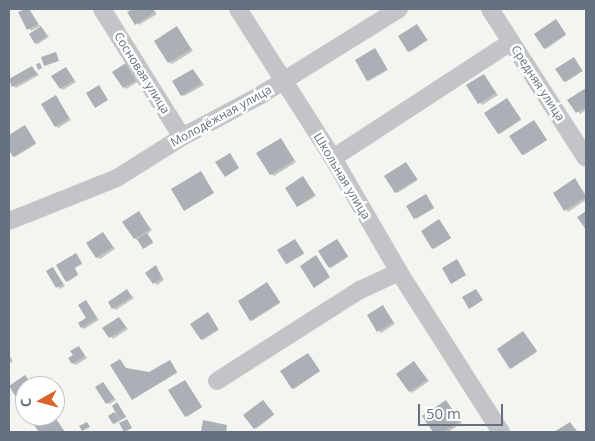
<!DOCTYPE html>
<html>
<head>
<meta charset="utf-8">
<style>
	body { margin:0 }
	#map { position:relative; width:595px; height:441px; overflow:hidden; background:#f4f4f0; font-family:"Open Sans",sans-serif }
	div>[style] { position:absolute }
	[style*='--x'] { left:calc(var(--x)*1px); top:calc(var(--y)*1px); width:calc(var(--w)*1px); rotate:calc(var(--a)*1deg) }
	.shadow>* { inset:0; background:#0003 }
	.building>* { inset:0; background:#aab0b6 }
	.minor>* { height:18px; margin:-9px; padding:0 9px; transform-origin:9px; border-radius:9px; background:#c2c4c8 }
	span { translate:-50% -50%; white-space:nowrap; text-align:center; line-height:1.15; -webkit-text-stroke:5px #fff; paint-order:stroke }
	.street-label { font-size:12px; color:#647180 }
	.frame { position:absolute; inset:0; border:10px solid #647180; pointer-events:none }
	.north { position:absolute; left:15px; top:376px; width:50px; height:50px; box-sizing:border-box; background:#fff; border:1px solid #c1c6cc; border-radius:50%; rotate:263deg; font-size:14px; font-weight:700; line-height:20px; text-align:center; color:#647180 }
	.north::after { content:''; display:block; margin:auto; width:18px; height:22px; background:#da632a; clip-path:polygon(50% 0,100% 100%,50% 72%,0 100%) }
	.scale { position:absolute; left:418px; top:404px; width:85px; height:22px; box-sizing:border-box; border:2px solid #647180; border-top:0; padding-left:6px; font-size:15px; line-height:18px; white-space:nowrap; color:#647180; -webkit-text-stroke:4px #fff; paint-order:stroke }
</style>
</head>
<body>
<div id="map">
	<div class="shadow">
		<div style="clip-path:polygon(29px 9px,40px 26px,31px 31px,20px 13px)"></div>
		<div style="clip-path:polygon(135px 9px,153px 9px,157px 14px,139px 25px,129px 13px)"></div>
		<div style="clip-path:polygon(557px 21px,566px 35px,546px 49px,545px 48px)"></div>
		<div style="clip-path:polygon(418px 26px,428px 40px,410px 52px,400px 37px)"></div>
		<div style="clip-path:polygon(42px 28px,49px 37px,38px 44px,35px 43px)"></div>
		<div style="clip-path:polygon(177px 28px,193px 51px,172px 64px,169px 62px)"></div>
		<div style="clip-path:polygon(376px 50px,388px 70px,369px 81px,368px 80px)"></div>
		<div style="clip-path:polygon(575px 59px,583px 71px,566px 82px,565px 81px)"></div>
		<div style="clip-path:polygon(32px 67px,39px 75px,16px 88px,13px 86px)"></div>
		<div style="clip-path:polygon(66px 68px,76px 82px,63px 90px,61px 88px)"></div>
		<div style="clip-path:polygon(193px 70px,204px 85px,184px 96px,182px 95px)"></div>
		<div style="clip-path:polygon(114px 72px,141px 80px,126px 89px)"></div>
		<div style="clip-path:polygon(484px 76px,498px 95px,482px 105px,468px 86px)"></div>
		<div style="clip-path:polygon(586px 90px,586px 110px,580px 114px,569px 101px)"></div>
		<div style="clip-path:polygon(56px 97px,71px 120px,58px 128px,56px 126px)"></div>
		<div style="clip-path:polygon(508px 100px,521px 120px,500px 134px,499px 133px)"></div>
		<div style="clip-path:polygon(535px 122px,547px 140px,524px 155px,523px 155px)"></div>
		<div style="clip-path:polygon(26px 127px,36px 144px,15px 157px,9px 148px,9px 137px)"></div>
		<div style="clip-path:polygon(281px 140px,296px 162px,274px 176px,271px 174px)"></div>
		<div style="clip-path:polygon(406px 163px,418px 180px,397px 193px,396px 192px)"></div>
		<div style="clip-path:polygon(304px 178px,316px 196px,299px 206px,298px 206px)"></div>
		<div style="clip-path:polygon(575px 180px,586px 195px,586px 200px,568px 212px,554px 194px)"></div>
		<div style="clip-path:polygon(427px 196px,434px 208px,416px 219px,408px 206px)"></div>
		<div style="clip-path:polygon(139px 213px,152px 230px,147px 234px,153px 243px,145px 248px,135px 238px)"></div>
		<div style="clip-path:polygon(440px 221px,451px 238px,434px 249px,422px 231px)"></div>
		<div style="clip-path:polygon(103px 233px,115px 249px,100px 259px,97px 257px)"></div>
		<div style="clip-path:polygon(295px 240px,304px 254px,287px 264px,286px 264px)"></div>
		<div style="clip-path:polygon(338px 241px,348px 257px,331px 268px,320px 252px)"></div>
		<div style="clip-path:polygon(77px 255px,82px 264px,75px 268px,78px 275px,68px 282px)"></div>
		<div style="clip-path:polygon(156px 267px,164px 280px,157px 285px,147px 273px)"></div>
		<div style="clip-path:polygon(53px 268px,65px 286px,60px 289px,48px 272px)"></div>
		<div style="clip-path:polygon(268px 284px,280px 303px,252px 321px,251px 320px)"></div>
		<div style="clip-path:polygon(127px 291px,134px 298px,116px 310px,113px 308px)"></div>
		<div style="clip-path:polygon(86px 302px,99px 320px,84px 329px,82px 327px,88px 318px)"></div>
		<div style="clip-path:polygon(383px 307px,395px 324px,381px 333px,368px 316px)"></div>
		<div style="clip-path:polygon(209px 314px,219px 330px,203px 340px,202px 339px)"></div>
		<div style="clip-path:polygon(119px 319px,128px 329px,113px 339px,104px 329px)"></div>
		<div style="clip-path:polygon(524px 333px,537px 352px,512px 368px,511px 368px)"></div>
		<div style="clip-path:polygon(79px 347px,87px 358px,76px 365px,73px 363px)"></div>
		<div style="clip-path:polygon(9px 355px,13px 361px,9px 364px)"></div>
		<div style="clip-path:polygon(309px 355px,320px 371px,294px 389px,293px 388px)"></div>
		<div style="clip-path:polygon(171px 362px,177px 373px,133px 399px,127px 370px,149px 374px)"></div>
		<div style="clip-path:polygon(415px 363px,429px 381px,412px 393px,410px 391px)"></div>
		<div style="clip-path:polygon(186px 382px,202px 407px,187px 417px,170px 391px)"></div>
		<div style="clip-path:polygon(103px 383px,116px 400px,110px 404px,107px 403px)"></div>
		<div style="clip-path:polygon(446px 401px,462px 423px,448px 432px,435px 432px,424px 416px)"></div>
		<div style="clip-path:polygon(264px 402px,274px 415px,256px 429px,255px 428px)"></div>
		<div style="clip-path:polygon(118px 404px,126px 417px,115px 424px,110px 416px,116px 412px,113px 406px)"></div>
		<div style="clip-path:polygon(570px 423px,578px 432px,556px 432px)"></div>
	</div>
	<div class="building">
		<div style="clip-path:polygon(25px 9px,29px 9px,38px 24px,27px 30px,18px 12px)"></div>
		<div style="clip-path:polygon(133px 9px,152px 9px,155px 12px,135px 25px,127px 12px)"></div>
		<div style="clip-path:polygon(556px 19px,566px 34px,544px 49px,534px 34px)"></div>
		<div style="clip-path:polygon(417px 24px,427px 40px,408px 52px,398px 36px)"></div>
		<div style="clip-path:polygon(41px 26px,47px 36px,35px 44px,29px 34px)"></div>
		<div style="clip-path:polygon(177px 26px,191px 49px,168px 63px,154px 41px)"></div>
		<div style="clip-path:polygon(375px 48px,387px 69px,367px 81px,355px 60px)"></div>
		<div style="clip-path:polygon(56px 52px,59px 61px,44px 66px,41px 57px)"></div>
		<div style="clip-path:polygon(574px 57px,582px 71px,564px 82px,555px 69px)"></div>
		<div style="clip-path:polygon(129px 61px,139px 78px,123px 88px,112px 72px)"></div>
		<div style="clip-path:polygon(40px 63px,42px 68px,38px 70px,36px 64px)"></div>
		<div style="clip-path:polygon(32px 66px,37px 74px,12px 87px,9px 79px)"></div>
		<div style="clip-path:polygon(66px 67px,74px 80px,60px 89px,51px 76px)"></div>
		<div style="clip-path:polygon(193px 69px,202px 83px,181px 96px,172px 81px)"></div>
		<div style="clip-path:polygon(484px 74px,496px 93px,478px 104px,466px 85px)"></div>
		<div style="clip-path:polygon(99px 85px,108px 100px,95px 108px,86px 93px)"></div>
		<div style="clip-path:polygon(586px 88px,586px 107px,576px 113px,567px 100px)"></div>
		<div style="clip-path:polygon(56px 95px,69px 118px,55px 127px,41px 104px)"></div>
		<div style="clip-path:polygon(507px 98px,521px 119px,498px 134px,484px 113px)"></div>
		<div style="clip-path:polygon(534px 120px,547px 140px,522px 155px,509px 136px)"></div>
		<div style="clip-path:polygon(25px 125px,36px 143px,13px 157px,9px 150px,9px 135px)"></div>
		<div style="clip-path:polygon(281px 138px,294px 160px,270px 175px,256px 153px)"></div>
		<div style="clip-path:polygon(230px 153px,239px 168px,225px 177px,215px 162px)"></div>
		<div style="clip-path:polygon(406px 162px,417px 179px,395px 193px,384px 176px)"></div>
		<div style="clip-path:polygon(201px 171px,214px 193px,184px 211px,171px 189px)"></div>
		<div style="clip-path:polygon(303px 176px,315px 195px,297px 207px,285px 188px)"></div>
		<div style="clip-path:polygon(575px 178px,586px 197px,564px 211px,553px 193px)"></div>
		<div style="clip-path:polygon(426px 194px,434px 208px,414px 219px,406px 206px)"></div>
		<div style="clip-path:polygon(139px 211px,150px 229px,134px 239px,122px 222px)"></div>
		<div style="clip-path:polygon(586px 211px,586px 230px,577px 217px)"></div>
		<div style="clip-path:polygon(439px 219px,451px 238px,432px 249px,421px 231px)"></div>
		<div style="clip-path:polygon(103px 232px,113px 247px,96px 258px,86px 243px)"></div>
		<div style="clip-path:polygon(147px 233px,153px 242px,143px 249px,137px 239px)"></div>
		<div style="clip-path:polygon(295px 239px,304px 253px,286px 264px,277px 250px)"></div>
		<div style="clip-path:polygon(337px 239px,348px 256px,329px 268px,318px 251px)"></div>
		<div style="clip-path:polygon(76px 253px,82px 263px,74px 268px,78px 274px,66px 282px,56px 265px)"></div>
		<div style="clip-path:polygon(316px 255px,330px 277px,314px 288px,300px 266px)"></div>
		<div style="clip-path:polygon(457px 259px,466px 275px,451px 284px,442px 268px)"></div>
		<div style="clip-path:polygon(156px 265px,162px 278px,153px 284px,145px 273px)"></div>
		<div style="clip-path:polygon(53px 267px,63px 284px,56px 288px,46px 271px)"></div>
		<div style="clip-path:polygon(267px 282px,280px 302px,250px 321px,238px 301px)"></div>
		<div style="clip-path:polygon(127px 289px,132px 297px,112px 309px,108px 302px)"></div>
		<div style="clip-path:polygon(476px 289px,483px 300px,469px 309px,462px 297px)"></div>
		<div style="clip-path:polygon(86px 300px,97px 318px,81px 328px,78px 323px,86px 318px,78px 305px)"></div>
		<div style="clip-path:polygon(383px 305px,393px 322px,377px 332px,367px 315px)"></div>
		<div style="clip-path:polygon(208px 312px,218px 329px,201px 340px,190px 324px)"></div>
		<div style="clip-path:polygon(119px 317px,126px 327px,109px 338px,102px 328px)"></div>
		<div style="clip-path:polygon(523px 331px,537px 351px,510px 369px,497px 349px)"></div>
		<div style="clip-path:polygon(79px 346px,85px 356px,72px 364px,68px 358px,73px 355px,70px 351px)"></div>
		<div style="clip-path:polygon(308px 353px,320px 371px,292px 389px,280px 371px)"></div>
		<div style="clip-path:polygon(120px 359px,126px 368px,149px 372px,170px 360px,177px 372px,132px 400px,110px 365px)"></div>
		<div style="clip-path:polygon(414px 361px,427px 380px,409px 392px,396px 374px)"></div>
		<div style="clip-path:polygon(25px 375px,33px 386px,25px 386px,25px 402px,21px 405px,9px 386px)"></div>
		<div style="clip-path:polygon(185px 380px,202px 407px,185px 417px,168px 390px)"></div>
		<div style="clip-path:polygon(103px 382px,114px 398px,106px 404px,95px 387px)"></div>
		<div style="clip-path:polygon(263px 400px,274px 414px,254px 429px,243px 415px)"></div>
		<div style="clip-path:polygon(446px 400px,460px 421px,443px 432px,433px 432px,422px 416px)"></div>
		<div style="clip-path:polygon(117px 402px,126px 417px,120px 420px,112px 406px)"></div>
		<div style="clip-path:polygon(114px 412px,119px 420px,113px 424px,108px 416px)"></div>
		<div style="clip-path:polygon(32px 416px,54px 416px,65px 432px,39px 432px,29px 418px)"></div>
		<div style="clip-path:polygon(127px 419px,132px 428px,124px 432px,119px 423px)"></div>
		<div style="clip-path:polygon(203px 420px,227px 425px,226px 432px,201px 432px)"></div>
		<div style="clip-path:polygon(87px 422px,90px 427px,82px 431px,79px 426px)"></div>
		<div style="clip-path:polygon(570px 422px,577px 432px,554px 432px)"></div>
	</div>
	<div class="minor">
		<div style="--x:102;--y:9;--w:151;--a:58"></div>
		<div style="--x:238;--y:9;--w:177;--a:57.5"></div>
		<div style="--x:333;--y:158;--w:132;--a:59.9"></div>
		<div style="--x:399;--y:272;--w:190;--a:57.5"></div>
		<div style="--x:490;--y:9;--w:177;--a:57.2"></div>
		<div style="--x:333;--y:158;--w:212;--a:-33.1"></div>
		<div style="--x:9;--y:221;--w:116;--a:-21.7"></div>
		<div style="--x:117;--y:178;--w:77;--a:-32.2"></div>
		<div style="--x:182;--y:137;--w:87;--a:-28"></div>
		<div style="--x:259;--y:96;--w:165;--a:-31.9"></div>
		<div style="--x:217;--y:381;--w:169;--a:-32.5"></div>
		<div style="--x:360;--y:290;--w:43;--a:-24.8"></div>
	</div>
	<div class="street-label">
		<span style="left:142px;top:73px;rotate:58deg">Сосновая улица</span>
		<span style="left:538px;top:83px;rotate:57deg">Средняя улица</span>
		<span style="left:221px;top:116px;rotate:-29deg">Молодёжная улица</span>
		<span style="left:342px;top:176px;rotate:59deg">Школьная улица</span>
	</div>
	<div class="frame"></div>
	<div class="north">С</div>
	<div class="scale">50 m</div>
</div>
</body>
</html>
